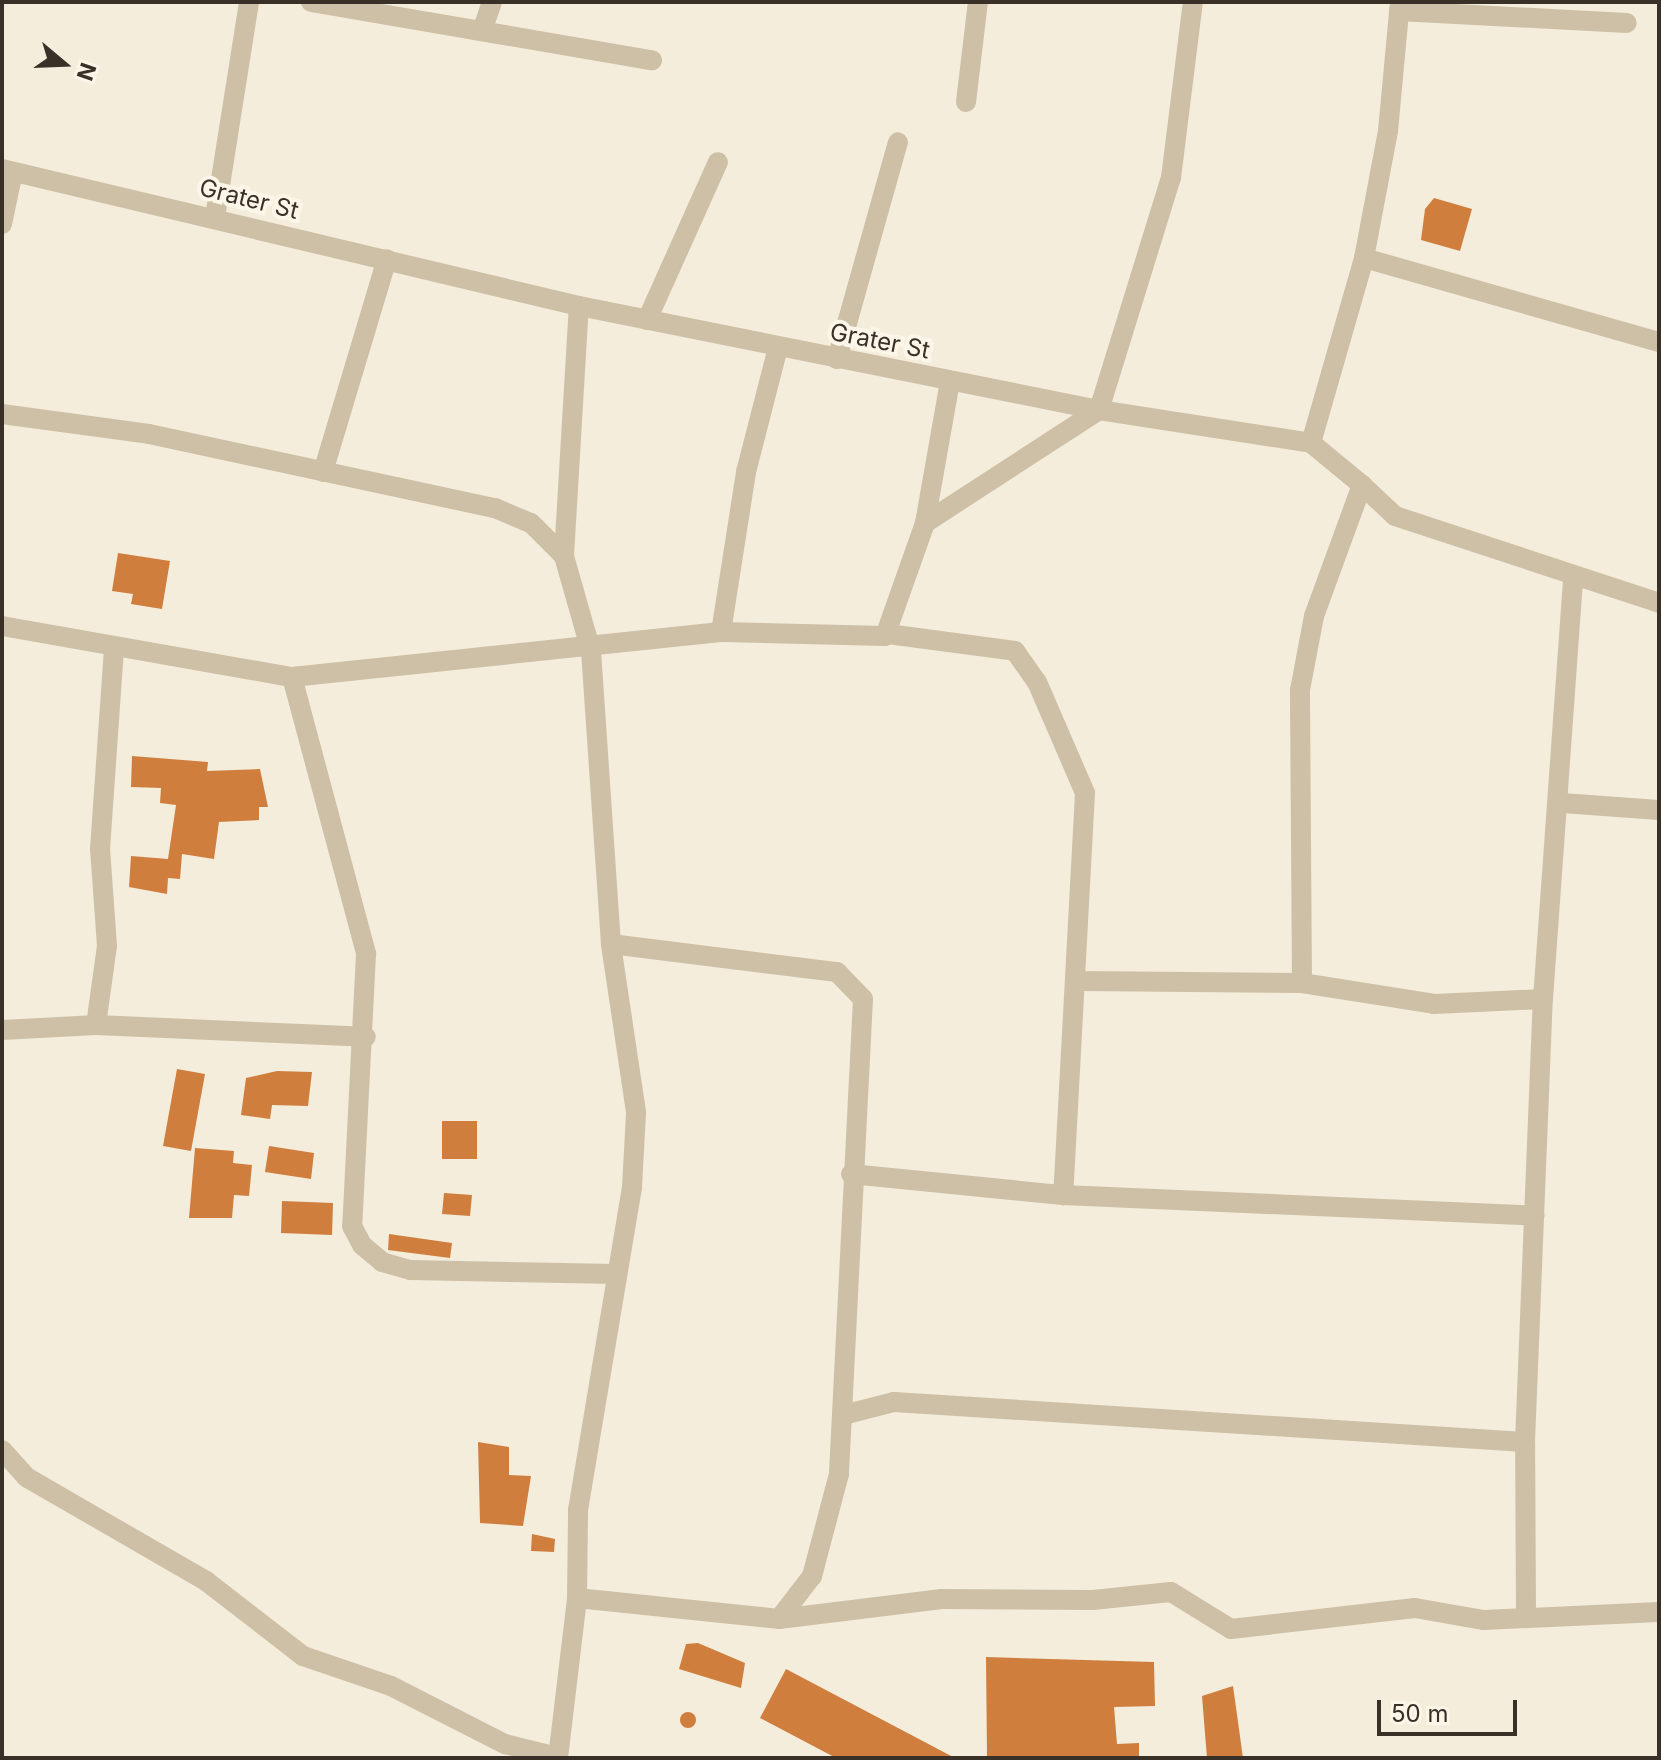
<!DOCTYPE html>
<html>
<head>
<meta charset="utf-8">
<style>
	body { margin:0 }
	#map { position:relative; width:1661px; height:1760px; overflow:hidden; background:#f4eddc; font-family:Inter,sans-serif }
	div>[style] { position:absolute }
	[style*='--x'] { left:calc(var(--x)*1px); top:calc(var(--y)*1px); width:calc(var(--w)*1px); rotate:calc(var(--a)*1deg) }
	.building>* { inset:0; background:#d07e3d }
	.round { border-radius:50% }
	.street>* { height:20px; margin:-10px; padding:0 10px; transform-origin:10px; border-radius:10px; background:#cec0a6 }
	span { translate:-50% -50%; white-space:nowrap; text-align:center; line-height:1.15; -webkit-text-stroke:8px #fbf6e8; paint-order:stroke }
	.street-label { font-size:24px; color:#393128 }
	.frame { position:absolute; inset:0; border:4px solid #393128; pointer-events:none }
	.north { position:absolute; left:24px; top:24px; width:80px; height:80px; -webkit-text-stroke:6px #fbf6e8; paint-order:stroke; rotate:109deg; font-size:22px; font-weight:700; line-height:32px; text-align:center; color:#393128 }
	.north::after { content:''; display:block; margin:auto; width:28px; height:36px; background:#393128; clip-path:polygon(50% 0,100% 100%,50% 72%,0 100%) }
	.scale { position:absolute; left:1377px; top:1700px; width:140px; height:36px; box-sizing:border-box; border:4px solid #393128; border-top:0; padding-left:10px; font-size:24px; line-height:28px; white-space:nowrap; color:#393128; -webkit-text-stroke:6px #fbf6e8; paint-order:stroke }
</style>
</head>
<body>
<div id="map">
	<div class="building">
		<div style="clip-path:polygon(1434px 198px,1472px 209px,1460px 251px,1421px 240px,1425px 209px)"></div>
		<div style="clip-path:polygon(118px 553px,170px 561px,162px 609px,131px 604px,133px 594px,112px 591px)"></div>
		<div style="clip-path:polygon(132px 756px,208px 762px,207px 771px,260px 769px,268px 807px,259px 807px,259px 820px,219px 822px,214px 859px,182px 854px,180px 879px,168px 878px,167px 894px,129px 887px,131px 856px,168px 859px,176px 805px,160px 803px,161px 788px,131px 787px)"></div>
		<div style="clip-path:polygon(177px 1069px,205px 1074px,191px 1151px,163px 1146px)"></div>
		<div style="clip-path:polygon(277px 1071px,312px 1072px,308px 1106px,272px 1105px,270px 1119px,241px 1115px,246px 1078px)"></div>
		<div style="clip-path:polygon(442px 1121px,477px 1121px,477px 1159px,442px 1159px)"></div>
		<div style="clip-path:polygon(269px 1146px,314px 1153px,311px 1179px,265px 1172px)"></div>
		<div style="clip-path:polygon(195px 1148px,234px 1151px,233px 1163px,252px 1165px,249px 1196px,234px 1195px,232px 1218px,189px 1218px)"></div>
		<div style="clip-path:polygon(444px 1193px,472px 1195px,470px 1216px,442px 1214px)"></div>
		<div style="clip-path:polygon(282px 1201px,333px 1203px,332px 1235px,281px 1233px)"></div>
		<div style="clip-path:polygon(389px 1234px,452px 1243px,450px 1258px,388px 1250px)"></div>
		<div style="clip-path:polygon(478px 1442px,509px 1447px,509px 1475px,531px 1476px,523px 1526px,480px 1523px)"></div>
		<div style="clip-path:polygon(532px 1534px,555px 1539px,554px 1552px,531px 1551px)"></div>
		<div style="clip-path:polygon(698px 1643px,745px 1663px,741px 1688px,679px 1669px,686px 1644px)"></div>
		<div style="clip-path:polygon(986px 1657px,1154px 1662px,1155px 1706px,1114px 1707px,1117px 1744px,1139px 1743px,1139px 1758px,987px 1758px)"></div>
		<div style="clip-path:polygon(786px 1669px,955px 1758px,836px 1758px,760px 1718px)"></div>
		<div style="clip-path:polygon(1233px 1686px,1243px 1758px,1207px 1758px,1202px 1696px)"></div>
		<div class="round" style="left:680px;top:1712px;width:16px;height:16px"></div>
	</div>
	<div class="street">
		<div style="--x:311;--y:2;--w:346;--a:9.7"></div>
		<div style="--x:1399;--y:11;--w:228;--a:3"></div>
		<div style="--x:482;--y:31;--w:31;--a:-71"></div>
		<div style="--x:966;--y:102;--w:101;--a:-83.2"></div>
		<div style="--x:2;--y:169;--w:593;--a:13.36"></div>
		<div style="--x:579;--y:306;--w:530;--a:11.31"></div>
		<div style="--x:1099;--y:410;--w:215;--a:8.8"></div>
		<div style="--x:1311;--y:443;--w:192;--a:-74"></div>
		<div style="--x:1364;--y:258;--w:129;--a:-79.3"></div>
		<div style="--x:1388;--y:131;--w:130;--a:-84.7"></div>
		<div style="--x:215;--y:217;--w:218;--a:-81"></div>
		<div style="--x:2;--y:224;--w:53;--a:-78.1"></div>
		<div style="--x:1364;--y:258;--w:307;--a:15.9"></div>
		<div style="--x:647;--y:320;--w:173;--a:-65.8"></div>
		<div style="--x:837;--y:359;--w:225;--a:-74.3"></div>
		<div style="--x:2;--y:414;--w:148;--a:7.7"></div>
		<div style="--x:149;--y:434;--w:354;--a:12.1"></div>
		<div style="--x:495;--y:508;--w:39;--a:23"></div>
		<div style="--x:531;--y:523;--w:47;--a:45"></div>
		<div style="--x:323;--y:472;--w:222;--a:-73.3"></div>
		<div style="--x:1362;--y:485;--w:45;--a:43.2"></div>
		<div style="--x:1395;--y:516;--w:278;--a:18.2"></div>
		<div style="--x:925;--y:523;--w:144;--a:-80"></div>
		<div style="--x:2;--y:626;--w:294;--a:10"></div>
		<div style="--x:292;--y:677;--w:431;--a:-6"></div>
		<div style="--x:721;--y:632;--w:164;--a:1.4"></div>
		<div style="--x:885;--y:636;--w:120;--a:-70.5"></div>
		<div style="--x:925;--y:523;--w:207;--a:-33"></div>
		<div style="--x:1099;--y:410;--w:243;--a:-72.8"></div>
		<div style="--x:1171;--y:178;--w:177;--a:-82.9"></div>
		<div style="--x:721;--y:632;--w:162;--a:-81.1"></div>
		<div style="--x:746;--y:472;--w:129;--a:-75.6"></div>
		<div style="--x:888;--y:634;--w:128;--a:7.6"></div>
		<div style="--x:1015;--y:651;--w:38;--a:55"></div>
		<div style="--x:1037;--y:682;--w:121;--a:66.6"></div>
		<div style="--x:1085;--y:793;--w:403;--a:93.1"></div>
		<div style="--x:292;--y:677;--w:287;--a:75"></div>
		<div style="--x:366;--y:954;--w:272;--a:92.9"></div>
		<div style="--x:352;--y:1226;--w:21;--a:62"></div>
		<div style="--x:362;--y:1245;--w:26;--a:40"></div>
		<div style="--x:382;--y:1262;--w:29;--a:16"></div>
		<div style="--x:410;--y:1270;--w:206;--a:1.1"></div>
		<div style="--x:1562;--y:803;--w:97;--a:4.1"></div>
		<div style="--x:611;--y:944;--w:228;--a:7.1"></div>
		<div style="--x:837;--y:972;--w:37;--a:46"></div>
		<div style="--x:863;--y:999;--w:476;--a:92.9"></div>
		<div style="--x:839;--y:1474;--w:106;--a:104.8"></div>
		<div style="--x:812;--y:1576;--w:54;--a:127.5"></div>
		<div style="--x:1078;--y:981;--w:224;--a:0.5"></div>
		<div style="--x:1302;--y:983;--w:134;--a:9"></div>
		<div style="--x:1434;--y:1004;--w:109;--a:-2.6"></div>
		<div style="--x:1302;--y:983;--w:293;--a:-90.4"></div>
		<div style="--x:1300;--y:690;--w:75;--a:-79.3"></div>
		<div style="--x:1314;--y:616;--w:140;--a:-69.9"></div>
		<div style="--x:1362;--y:485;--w:66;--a:-140.5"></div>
		<div style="--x:96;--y:1025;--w:80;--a:-82.1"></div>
		<div style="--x:107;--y:946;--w:97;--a:-94.1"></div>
		<div style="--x:100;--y:849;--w:200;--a:-86"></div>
		<div style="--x:2;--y:1030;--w:94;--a:-3"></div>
		<div style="--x:96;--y:1025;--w:270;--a:2.5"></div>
		<div style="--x:851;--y:1174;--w:213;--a:5.7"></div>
		<div style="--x:1063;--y:1195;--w:472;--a:2.5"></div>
		<div style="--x:843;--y:1415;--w:53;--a:-14.3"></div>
		<div style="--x:894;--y:1402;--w:632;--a:3.63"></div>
		<div style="--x:2;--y:1450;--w:36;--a:48"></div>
		<div style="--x:26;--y:1477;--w:208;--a:30"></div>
		<div style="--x:206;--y:1581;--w:123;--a:37.7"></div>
		<div style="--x:303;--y:1656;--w:93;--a:18.8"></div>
		<div style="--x:391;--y:1686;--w:128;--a:27"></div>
		<div style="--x:505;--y:1744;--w:55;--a:13.8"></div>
		<div style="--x:577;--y:1598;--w:203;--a:5.9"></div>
		<div style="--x:779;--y:1619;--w:164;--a:-7"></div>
		<div style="--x:942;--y:1599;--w:151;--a:0.4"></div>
		<div style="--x:1093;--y:1600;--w:78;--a:-5.9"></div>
		<div style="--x:1171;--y:1592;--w:70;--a:31.7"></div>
		<div style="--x:1231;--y:1629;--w:185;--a:-6.5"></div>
		<div style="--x:1415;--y:1608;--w:70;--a:9.9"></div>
		<div style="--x:1484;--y:1620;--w:175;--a:-2.6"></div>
		<div style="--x:1526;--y:1614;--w:172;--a:-90.3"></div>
		<div style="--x:1525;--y:1442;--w:443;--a:-87.7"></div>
		<div style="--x:1543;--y:999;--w:423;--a:-85.9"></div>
		<div style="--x:558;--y:1758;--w:161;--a:-83.2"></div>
		<div style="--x:577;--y:1598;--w:88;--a:-89.3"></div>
		<div style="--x:578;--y:1510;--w:327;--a:-80.5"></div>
		<div style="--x:632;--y:1187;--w:75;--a:-86.9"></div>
		<div style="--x:636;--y:1112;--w:170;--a:-98.5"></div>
		<div style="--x:611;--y:944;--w:294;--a:-93.9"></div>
		<div style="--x:591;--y:651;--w:99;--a:-105.9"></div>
		<div style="--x:564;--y:556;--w:250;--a:-86.6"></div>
	</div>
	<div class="street-label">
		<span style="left:249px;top:199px;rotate:14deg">Grater St</span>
		<span style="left:880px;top:341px;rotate:11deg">Grater St</span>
	</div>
	<div class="frame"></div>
	<div class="north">N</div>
	<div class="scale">50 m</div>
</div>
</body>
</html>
